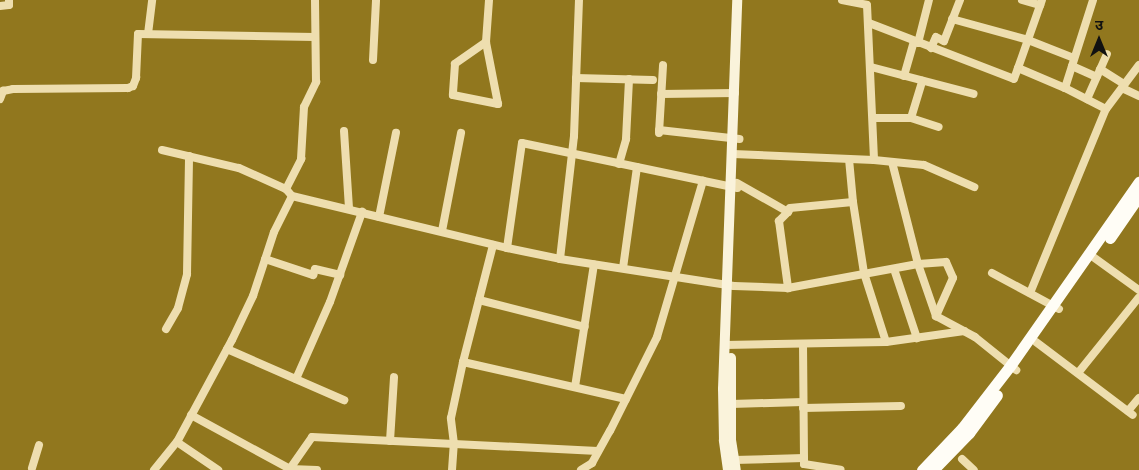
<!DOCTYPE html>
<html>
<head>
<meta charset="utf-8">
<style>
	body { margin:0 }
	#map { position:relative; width:1139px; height:470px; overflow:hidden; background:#91771e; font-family:"Golos Text","Noto Sans Devanagari",sans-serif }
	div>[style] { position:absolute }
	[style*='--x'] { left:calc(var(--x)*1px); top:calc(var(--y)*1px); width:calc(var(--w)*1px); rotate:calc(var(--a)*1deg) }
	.minor>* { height:8px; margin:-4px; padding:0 4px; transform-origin:4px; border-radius:4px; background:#eedeaf }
	.secondary>* { height:10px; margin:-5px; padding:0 5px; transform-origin:5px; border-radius:5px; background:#faf3db }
	.primary>* { height:11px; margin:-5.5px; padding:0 5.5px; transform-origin:5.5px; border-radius:5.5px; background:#fffdf6 }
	span { translate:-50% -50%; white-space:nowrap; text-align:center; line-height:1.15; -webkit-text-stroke:4.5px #91771e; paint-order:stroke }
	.north { position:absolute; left:1074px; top:15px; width:50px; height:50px; -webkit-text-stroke:4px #91771e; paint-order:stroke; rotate:0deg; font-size:14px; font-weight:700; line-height:20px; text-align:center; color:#111 }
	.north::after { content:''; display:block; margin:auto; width:18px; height:22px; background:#111; clip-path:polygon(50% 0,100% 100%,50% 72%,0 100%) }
</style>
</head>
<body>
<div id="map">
	<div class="minor">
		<div style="--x:842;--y:0;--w:25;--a:11"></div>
		<div style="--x:867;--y:5;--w:155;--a:87.4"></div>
		<div style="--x:1022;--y:0;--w:19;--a:16"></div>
		<div style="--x:0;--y:6;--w:9;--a:-6"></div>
		<div style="--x:9;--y:5;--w:5;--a:-90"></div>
		<div style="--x:952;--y:19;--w:79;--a:15.4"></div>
		<div style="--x:1028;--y:40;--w:49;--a:21.4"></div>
		<div style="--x:869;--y:23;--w:155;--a:21.1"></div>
		<div style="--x:1014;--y:79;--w:12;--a:-70"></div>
		<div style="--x:1018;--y:68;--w:51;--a:23.1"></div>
		<div style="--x:1065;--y:88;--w:46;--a:27.1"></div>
		<div style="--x:148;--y:34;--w:34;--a:-83"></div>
		<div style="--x:486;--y:42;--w:38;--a:145"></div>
		<div style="--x:455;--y:64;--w:31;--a:94"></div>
		<div style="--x:453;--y:95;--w:46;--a:11.3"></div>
		<div style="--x:498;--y:104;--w:63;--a:-101"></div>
		<div style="--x:486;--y:42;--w:42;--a:-85.9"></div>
		<div style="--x:918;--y:43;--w:44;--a:-75.7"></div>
		<div style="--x:931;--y:48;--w:12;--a:-66"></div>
		<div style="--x:936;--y:37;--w:9;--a:27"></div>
		<div style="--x:944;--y:41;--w:44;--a:-68.7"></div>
		<div style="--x:373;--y:60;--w:60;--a:-87.1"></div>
		<div style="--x:1072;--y:66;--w:27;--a:24"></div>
		<div style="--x:871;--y:67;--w:106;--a:14.7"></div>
		<div style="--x:1018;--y:68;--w:72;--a:-70.6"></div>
		<div style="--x:1100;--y:69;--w:28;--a:32"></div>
		<div style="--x:904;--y:76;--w:36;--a:-74"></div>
		<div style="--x:576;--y:78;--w:77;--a:1.5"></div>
		<div style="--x:1065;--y:88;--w:92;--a:-72.3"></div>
		<div style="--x:1122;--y:88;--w:19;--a:25"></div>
		<div style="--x:661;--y:94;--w:74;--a:-0.8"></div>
		<div style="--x:0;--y:99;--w:9;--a:-69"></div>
		<div style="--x:3;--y:91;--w:10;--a:-11"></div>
		<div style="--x:13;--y:89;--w:115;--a:-0.5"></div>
		<div style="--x:128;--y:88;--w:5;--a:-22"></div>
		<div style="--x:133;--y:86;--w:9;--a:-69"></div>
		<div style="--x:136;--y:78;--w:44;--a:-87.4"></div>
		<div style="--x:138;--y:34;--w:177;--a:1"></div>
		<div style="--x:1087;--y:99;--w:49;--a:-66"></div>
		<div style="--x:873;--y:118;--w:38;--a:0"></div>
		<div style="--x:911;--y:118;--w:29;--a:18"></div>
		<div style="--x:911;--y:118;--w:39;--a:-73"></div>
		<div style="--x:659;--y:130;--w:81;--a:6.4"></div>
		<div style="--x:344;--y:131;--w:78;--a:86.3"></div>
		<div style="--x:659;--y:133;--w:68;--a:-86.6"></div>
		<div style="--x:162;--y:150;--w:79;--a:13.2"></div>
		<div style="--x:239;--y:168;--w:51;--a:24.1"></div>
		<div style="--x:733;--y:154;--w:141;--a:2.4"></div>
		<div style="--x:874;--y:160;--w:50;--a:5.7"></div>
		<div style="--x:924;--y:165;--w:55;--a:23.7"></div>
		<div style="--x:849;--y:159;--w:43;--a:84.7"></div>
		<div style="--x:853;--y:202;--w:72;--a:81.2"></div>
		<div style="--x:864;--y:273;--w:72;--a:72.3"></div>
		<div style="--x:892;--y:162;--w:105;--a:75.7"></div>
		<div style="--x:918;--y:264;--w:55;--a:70.9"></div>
		<div style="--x:936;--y:316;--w:44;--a:28.3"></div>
		<div style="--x:975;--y:337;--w:53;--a:38.8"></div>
		<div style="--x:619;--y:164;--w:26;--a:-74"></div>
		<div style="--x:626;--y:139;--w:60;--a:-87.1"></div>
		<div style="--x:737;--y:183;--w:59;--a:29.6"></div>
		<div style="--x:788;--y:212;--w:4;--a:-63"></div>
		<div style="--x:790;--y:208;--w:63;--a:-5.4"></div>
		<div style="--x:292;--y:196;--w:221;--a:13.6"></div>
		<div style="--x:507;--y:248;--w:54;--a:11.7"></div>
		<div style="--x:560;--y:259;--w:176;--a:8.8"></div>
		<div style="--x:734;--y:286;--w:54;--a:2.1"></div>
		<div style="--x:788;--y:288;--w:132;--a:-10.5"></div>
		<div style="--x:918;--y:264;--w:28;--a:-4"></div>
		<div style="--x:946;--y:262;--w:17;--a:66"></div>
		<div style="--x:953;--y:278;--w:42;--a:114.1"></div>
		<div style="--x:788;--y:212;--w:13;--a:135"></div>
		<div style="--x:779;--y:221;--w:68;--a:82.3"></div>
		<div style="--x:379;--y:217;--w:86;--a:-78.6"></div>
		<div style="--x:442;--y:231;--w:100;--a:-79"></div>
		<div style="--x:507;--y:248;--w:106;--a:-81.9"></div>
		<div style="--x:522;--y:143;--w:220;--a:11.8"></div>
		<div style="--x:1089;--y:254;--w:62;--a:35.8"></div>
		<div style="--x:265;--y:259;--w:51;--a:18.4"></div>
		<div style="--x:313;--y:275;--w:6;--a:-72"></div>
		<div style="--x:315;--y:269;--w:26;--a:13"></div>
		<div style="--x:560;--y:259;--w:124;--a:-83.5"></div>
		<div style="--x:574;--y:136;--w:136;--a:-87.9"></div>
		<div style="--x:623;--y:268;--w:102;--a:-82.1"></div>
		<div style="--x:894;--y:269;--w:73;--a:71.6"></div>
		<div style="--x:992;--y:273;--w:76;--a:28.2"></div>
		<div style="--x:1030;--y:293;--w:199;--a:-67.6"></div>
		<div style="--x:1106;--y:109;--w:55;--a:-53.1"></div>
		<div style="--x:479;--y:300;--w:109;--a:14.3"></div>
		<div style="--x:166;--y:329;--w:24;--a:-60"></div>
		<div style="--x:178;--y:308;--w:35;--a:-75"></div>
		<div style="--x:187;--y:274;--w:118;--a:-89"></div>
		<div style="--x:1036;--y:342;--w:121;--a:37"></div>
		<div style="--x:803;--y:344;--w:120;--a:89.5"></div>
		<div style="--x:804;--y:464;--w:37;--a:9"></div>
		<div style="--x:725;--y:345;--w:161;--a:-1.1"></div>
		<div style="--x:886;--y:342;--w:79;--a:-8"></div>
		<div style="--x:227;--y:349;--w:128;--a:23.6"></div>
		<div style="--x:463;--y:362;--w:167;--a:12.8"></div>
		<div style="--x:1078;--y:373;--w:97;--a:-51.2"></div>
		<div style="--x:296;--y:379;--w:84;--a:-66.2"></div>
		<div style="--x:330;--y:302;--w:96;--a:-70.4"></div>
		<div style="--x:575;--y:387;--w:124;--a:-81.2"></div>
		<div style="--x:731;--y:404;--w:72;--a:-1.6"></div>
		<div style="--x:803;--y:408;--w:98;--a:-1.2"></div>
		<div style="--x:1128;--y:411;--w:17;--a:-50"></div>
		<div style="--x:191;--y:415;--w:113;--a:28.6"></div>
		<div style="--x:290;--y:469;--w:27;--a:2"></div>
		<div style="--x:390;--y:441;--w:64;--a:-86.4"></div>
		<div style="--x:177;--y:442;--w:50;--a:34.3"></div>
		<div style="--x:962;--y:459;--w:16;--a:43"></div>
		<div style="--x:734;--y:460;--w:70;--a:-1.6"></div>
		<div style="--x:32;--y:468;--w:24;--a:-73"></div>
		<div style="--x:154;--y:470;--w:36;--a:-51"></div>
		<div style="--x:177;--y:442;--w:116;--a:-61.7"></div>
		<div style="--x:232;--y:340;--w:49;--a:-64.5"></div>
		<div style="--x:253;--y:296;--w:67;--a:-71.8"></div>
		<div style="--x:274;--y:232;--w:40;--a:-63.4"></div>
		<div style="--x:292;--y:196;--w:9;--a:-131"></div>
		<div style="--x:286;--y:189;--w:34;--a:-63"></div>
		<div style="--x:301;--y:159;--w:52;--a:-86.7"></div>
		<div style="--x:304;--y:107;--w:28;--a:-64"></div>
		<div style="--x:316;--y:82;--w:82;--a:-90.7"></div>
		<div style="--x:289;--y:470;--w:40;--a:-55.1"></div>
		<div style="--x:312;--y:437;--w:286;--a:2.8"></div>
		<div style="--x:452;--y:470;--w:26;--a:-86"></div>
		<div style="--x:454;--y:444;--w:26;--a:-97"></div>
		<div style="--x:451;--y:418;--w:57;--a:-77.9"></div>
		<div style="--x:463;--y:362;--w:121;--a:-75.6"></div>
		<div style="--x:581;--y:470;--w:13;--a:-32"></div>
		<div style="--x:592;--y:463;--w:37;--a:-61"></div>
		<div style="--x:610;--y:431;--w:105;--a:-63.4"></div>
		<div style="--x:657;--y:337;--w:163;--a:-73.6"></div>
	</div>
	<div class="secondary">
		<div style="--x:731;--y:358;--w:82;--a:90"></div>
		<div style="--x:731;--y:440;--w:30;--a:81"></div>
		<div style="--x:728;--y:470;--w:30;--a:-98"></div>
		<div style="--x:724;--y:440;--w:51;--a:-91.1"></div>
		<div style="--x:723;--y:389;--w:389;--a:-87.9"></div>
	</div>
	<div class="primary">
		<div style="--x:1110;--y:238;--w:51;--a:-55.4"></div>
		<div style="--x:922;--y:470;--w:58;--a:-46.4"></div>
		<div style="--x:962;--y:428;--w:78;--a:-52.3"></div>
		<div style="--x:1010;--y:366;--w:225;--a:-55"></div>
		<div style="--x:933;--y:470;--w:52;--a:-45.8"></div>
		<div style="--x:969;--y:433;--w:47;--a:-53.6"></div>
	</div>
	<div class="north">उ</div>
</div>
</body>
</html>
